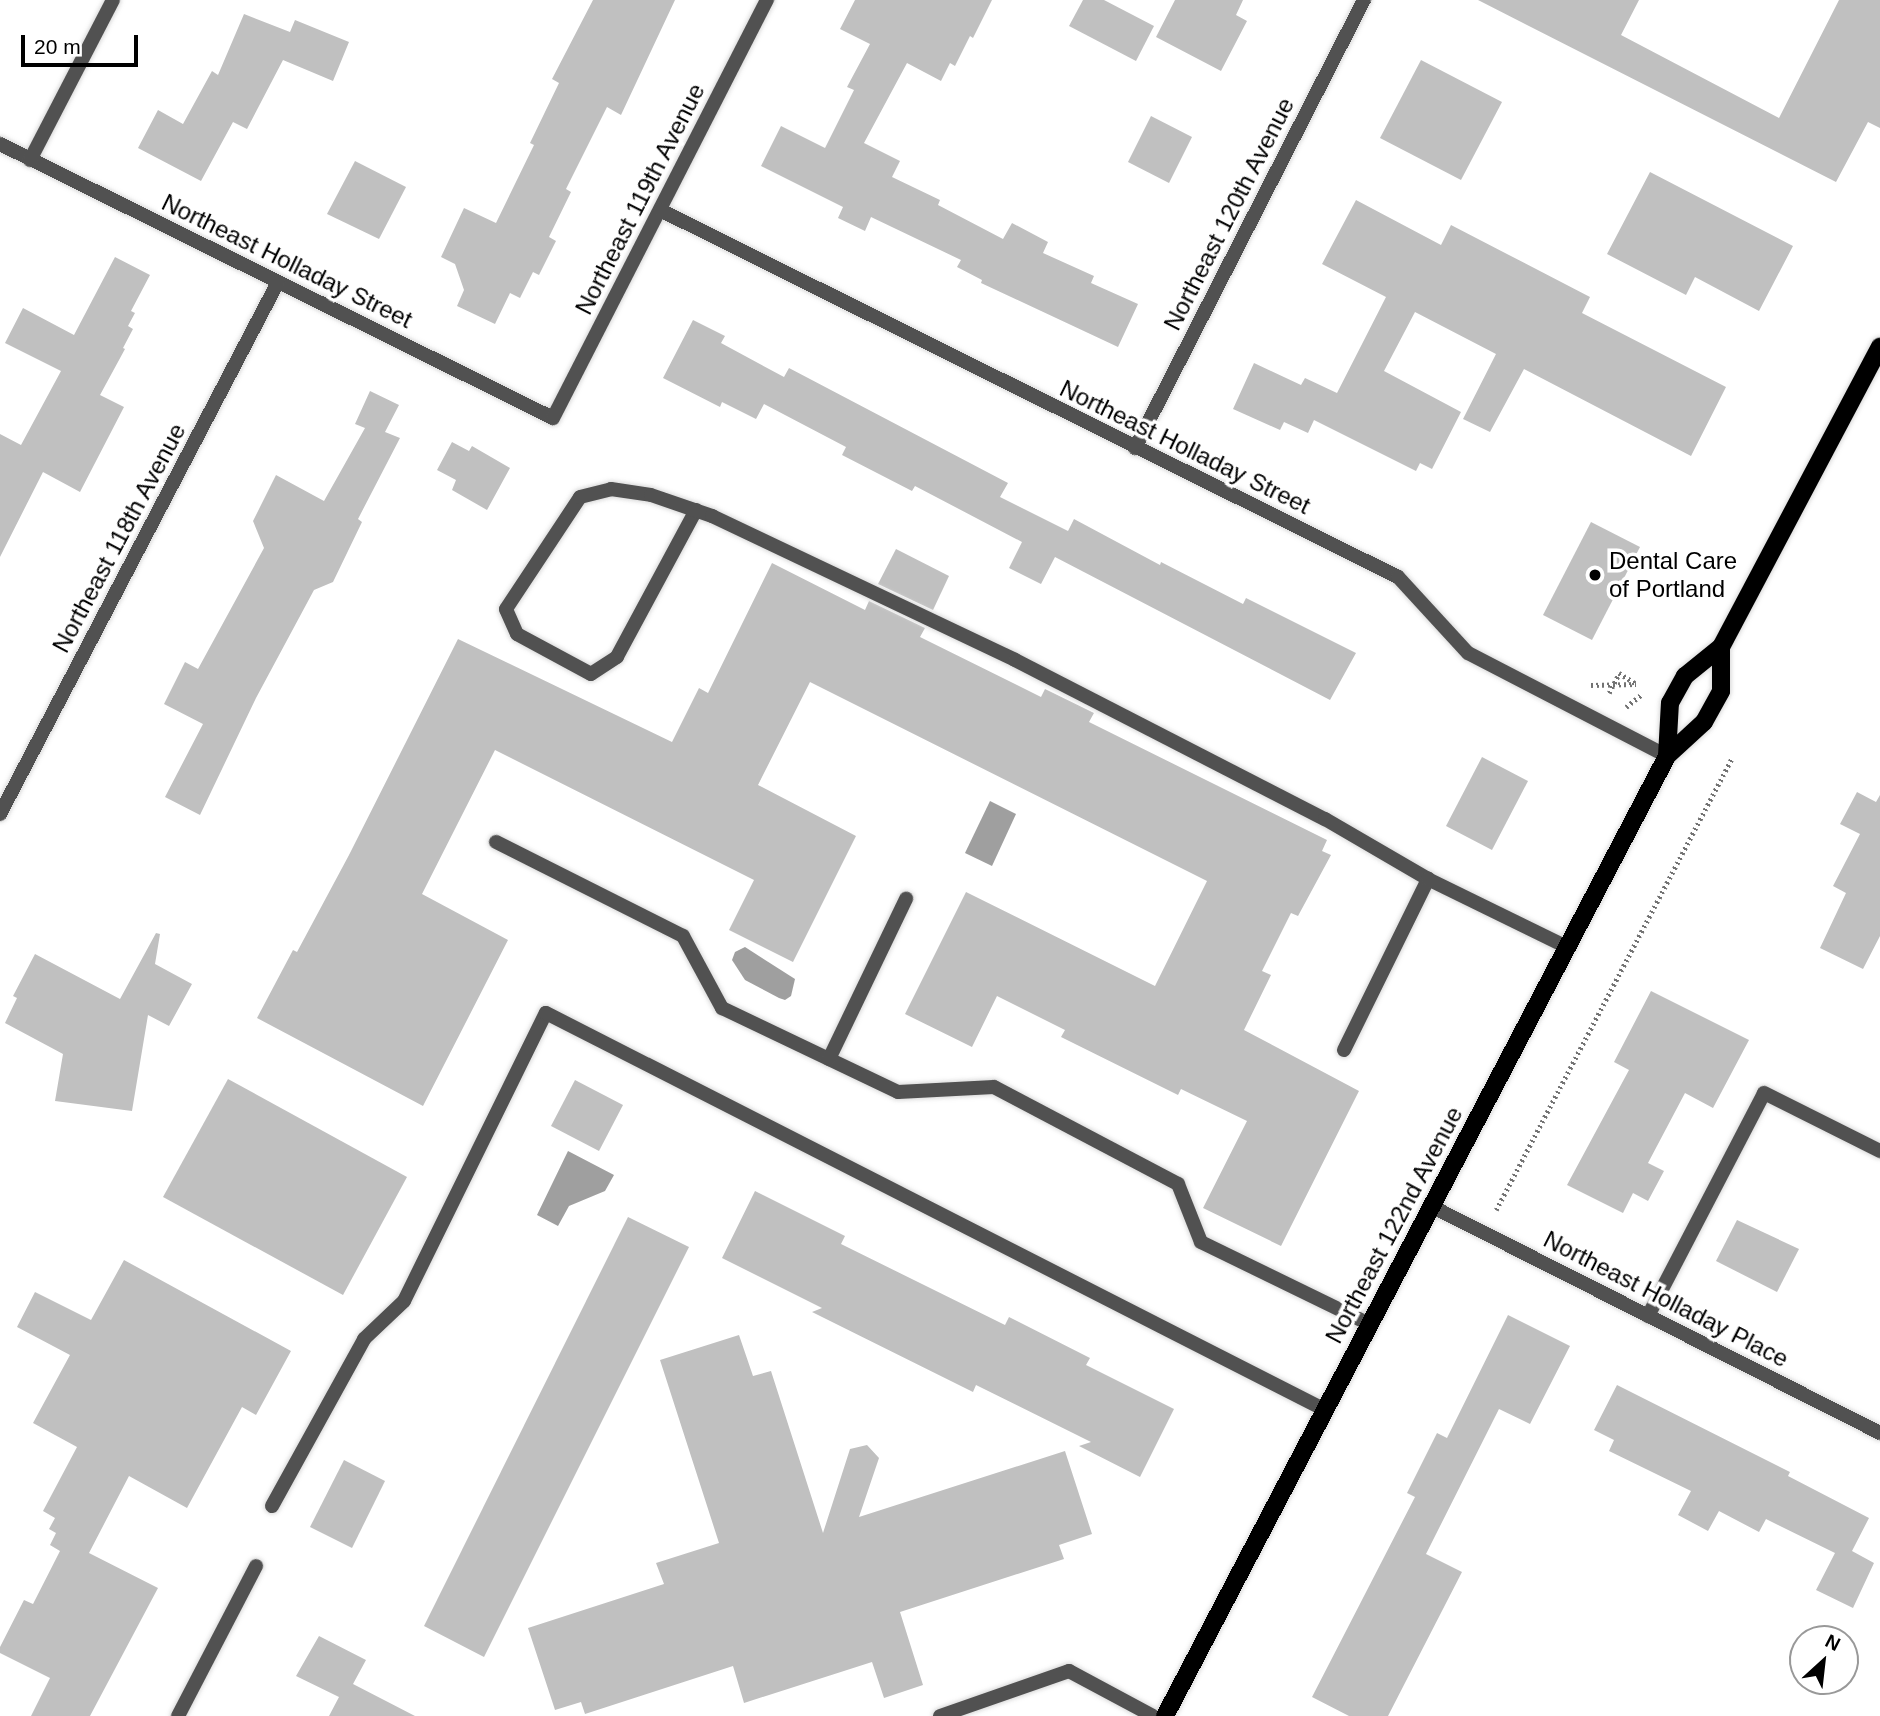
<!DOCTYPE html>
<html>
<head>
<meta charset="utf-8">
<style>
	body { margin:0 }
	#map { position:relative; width:1880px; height:1716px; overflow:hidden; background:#fff; font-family:Arial,sans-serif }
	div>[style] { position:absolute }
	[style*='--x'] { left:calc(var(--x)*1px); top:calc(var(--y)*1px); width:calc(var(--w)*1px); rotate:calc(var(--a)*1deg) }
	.water>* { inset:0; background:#9f9f9f }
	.building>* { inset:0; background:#c0c0c0 }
	.path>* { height:4.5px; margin-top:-2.25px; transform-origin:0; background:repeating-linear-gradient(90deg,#737373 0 2px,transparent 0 5.5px) }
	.roads { filter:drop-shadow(0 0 2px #dbdbdb) drop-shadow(0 0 2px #dbdbdb) }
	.service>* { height:14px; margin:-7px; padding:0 7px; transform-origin:7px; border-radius:7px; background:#515151 }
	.minor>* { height:14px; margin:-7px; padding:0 7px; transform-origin:7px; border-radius:7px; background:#515151 }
	.primary>* { height:18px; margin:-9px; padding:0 9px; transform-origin:9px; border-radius:9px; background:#000 }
	.dots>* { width:19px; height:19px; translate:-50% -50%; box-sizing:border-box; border:4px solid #fff; border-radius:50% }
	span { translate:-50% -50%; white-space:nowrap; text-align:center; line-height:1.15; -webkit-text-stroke:7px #fff; paint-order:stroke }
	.street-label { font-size:24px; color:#000 }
	.poi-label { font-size:24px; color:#000 }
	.left { translate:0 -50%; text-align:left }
	.north { position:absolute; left:1789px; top:1625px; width:70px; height:70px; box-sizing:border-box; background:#fff; border:2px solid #999; border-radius:50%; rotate:27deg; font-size:19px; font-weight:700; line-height:28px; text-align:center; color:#000 }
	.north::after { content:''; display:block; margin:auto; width:24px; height:32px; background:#000; clip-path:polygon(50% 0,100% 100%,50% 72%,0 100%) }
	.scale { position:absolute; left:21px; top:35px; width:117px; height:32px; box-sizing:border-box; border:4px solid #000; border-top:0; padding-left:9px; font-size:21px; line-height:24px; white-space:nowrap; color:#000; -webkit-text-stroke:5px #fff; paint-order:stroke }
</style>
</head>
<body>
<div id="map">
	<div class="water">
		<div style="clip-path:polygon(990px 801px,1016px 814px,992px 866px,965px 853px)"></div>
		<div style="clip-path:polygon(745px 947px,795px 979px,791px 996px,785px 1000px,779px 998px,745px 980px,732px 960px,735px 952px)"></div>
		<div style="clip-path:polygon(568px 1151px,614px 1175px,605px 1191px,569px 1206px,558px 1226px,537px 1215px)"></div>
	</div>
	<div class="building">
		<div style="clip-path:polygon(593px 0,675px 0,621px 115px,607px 107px,566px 189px,571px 192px,549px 237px,556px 241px,539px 275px,533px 272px,520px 298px,510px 293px,495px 324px,457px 306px,464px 290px,455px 264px,441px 257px,464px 208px,496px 223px,534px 145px,530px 143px,559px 83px,552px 79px)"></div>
		<div style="clip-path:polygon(855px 0,992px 0,973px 38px,970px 36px,955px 66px,950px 63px,941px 81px,907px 63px,864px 143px,900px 161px,892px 177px,940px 200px,938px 205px,1003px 239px,1012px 223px,1048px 242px,1043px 253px,1094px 276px,1091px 283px,1138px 304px,1118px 347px,981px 283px,982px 280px,957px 267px,961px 260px,871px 217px,865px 231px,838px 218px,843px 207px,761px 166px,781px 126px,825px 148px,854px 90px,847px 87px,870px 44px,840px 29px)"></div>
		<div style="clip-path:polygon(1083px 0,1104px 0,1154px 26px,1136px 61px,1069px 26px)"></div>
		<div style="clip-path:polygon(1175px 0,1243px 0,1236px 15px,1247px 21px,1221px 71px,1156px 37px)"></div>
		<div style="clip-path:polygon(1478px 0,1639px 0,1621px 35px,1779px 118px,1839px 0,1880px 0,1880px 128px,1868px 122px,1836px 182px)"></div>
		<div style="clip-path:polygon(244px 14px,290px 32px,295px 20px,349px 42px,333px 81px,283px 60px,247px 129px,233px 122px,201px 181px,138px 148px,158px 110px,183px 124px,212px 71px,218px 75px)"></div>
		<div style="clip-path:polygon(1421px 60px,1502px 102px,1461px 180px,1380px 138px)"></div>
		<div style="clip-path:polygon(1151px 116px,1192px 137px,1169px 183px,1128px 162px)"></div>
		<div style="clip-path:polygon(355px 161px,406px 187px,379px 239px,327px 214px)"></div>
		<div style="clip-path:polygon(1650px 172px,1793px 246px,1759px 311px,1695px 277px,1686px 295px,1607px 254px)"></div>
		<div style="clip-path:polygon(1356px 200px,1441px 245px,1451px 225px,1590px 297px,1582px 313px,1726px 387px,1691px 456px,1524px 369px,1490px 432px,1463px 419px,1496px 354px,1415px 312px,1384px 371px,1461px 412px,1432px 469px,1420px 463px,1416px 471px,1314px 420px,1308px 433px,1284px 422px,1280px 430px,1233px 409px,1254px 363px,1301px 385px,1305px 378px,1337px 393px,1386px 297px,1322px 264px)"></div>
		<div style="clip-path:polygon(115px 257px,150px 275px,131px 311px,135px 313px,128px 326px,133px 329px,123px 348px,125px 349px,100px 395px,124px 407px,80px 492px,43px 472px,0 557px,0 434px,21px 445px,61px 371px,5px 343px,23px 308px,74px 335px)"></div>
		<div style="clip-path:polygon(693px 320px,725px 336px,721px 343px,784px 377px,789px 368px,1008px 483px,1000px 497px,1068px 531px,1074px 519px,1160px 565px,1161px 562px,1243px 604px,1246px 598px,1356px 653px,1330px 700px,1055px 557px,1041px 584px,1009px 568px,1022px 542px,915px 486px,912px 491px,842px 455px,846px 447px,764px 404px,756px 419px,722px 402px,720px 407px,663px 378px)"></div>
		<div style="clip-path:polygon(370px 391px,399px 405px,385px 432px,400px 438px,358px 519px,362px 522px,333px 582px,314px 590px,256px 698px,200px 815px,165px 797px,203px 724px,164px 704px,185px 662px,198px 669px,264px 548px,253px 521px,276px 475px,324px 501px,365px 428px,355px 424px)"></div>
		<div style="clip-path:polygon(452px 442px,469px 451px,472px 446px,510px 468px,487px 510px,452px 490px,456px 480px,437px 470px)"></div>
		<div style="clip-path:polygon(1591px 522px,1640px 547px,1592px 640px,1543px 615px)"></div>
		<div style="clip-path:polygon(896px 549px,949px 576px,933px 610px,878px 584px)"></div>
		<div style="clip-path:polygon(772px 563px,865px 610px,869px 601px,925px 628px,920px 637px,1041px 697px,1045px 689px,1094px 713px,1089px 722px,1327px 840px,1322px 851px,1331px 855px,1298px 916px,1291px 913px,1262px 971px,1271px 975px,1244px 1030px,1359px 1091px,1281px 1246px,1203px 1208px,1247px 1121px,1181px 1089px,1178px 1095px,1061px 1037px,1065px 1030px,997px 996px,972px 1047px,905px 1014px,966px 892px,1155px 986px,1207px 881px,810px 682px,758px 785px,856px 836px,793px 962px,729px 930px,754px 880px,495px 750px,422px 894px,508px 940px,423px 1106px,257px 1018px,293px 950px,297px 952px,349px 855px,458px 639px,672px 742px,699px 688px,708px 693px)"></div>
		<div style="clip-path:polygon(1482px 757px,1528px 781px,1492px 850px,1446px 826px)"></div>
		<div style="clip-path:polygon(1857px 792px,1876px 802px,1880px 795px,1880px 936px,1863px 969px,1820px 948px,1846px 893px,1833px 886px,1860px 834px,1840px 824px)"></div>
		<div style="clip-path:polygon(156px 933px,160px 934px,155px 964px,192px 984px,169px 1026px,148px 1015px,132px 1111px,55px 1101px,63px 1054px,5px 1023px,17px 998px,13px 996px,35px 954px,120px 999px)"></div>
		<div style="clip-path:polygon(1651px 991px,1749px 1040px,1713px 1108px,1685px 1093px,1648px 1163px,1664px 1171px,1648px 1201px,1633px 1193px,1623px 1213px,1567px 1185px,1629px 1070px,1614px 1062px)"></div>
		<div style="clip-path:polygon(228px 1079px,407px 1177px,343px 1295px,163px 1197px)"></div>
		<div style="clip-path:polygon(575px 1080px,623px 1105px,599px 1151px,551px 1126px)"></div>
		<div style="clip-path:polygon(755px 1191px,845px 1236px,841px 1244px,1005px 1325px,1009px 1317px,1090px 1358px,1086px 1365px,1174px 1409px,1140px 1477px,1079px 1446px,1091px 1442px,976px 1385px,973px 1392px,812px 1312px,822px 1308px,722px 1258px)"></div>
		<div style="clip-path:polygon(628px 1217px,689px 1247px,484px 1657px,424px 1626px)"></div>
		<div style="clip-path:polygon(1737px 1220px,1799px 1249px,1777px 1292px,1716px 1261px)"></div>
		<div style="clip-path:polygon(124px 1260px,291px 1351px,256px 1415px,242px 1407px,187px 1508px,129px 1476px,89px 1553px,158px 1588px,90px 1716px,31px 1716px,50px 1678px,0 1653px,0 1647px,24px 1600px,33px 1604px,60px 1551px,50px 1545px,56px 1533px,49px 1529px,55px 1518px,43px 1511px,77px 1447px,33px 1423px,70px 1355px,17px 1327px,35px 1292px,91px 1320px)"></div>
		<div style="clip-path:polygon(1508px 1315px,1570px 1346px,1530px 1424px,1499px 1409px,1426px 1554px,1462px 1572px,1388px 1716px,1349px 1716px,1312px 1697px,1415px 1497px,1407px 1493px,1437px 1433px,1447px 1438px)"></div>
		<div style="clip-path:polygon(739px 1335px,753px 1376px,771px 1371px,823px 1533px,850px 1449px,867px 1445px,879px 1458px,859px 1517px,1065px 1451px,1092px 1534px,1059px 1545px,1064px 1559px,900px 1612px,923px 1685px,884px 1698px,872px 1662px,744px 1703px,733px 1666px,585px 1714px,581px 1702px,555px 1710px,528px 1628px,664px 1584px,656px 1563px,719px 1543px,660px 1360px)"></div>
		<div style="clip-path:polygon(1617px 1385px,1790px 1472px,1788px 1476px,1869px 1518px,1852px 1551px,1874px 1563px,1853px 1608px,1816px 1590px,1835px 1553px,1766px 1519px,1759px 1532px,1719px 1511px,1708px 1531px,1678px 1515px,1691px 1491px,1609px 1451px,1614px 1440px,1594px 1430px)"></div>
		<div style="clip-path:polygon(344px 1460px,385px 1481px,352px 1548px,310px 1527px)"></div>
		<div style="clip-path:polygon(319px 1636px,366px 1660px,353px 1684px,415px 1716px,329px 1716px,339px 1697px,296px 1676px)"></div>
	</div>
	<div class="path">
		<div style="--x:1591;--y:685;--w:45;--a:-1.3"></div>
		<div style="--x:1609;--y:693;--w:22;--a:-63"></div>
		<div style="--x:1619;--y:673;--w:19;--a:32"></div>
		<div style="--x:1626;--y:707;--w:19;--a:-39"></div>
		<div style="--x:1496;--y:1210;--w:510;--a:-62.43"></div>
	</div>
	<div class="roads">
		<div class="service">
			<div style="--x:696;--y:510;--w:167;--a:118.3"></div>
			<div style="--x:617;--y:657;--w:31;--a:147"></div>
			<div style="--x:591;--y:674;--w:84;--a:-151.6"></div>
			<div style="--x:517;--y:634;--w:27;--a:-114"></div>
			<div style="--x:506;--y:609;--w:134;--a:-56.5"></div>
			<div style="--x:580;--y:497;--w:32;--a:-14"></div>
			<div style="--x:611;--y:489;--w:40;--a:8.5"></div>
			<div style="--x:651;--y:495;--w:65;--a:19"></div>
			<div style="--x:712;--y:516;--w:335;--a:25.4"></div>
			<div style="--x:1015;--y:660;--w:348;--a:27.2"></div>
			<div style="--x:1325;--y:819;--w:119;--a:30.2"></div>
			<div style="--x:496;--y:842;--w:209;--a:26.7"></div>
			<div style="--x:683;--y:936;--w:82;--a:61.6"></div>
			<div style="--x:722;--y:1008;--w:195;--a:25.5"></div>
			<div style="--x:898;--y:1092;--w:96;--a:-3"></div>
			<div style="--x:994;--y:1087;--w:208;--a:27.8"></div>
			<div style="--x:1178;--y:1184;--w:62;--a:68.4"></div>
			<div style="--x:1201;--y:1242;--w:187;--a:26"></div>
			<div style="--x:1344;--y:1050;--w:191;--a:-63.8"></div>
			<div style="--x:1428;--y:879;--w:155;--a:26.1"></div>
			<div style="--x:829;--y:1059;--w:178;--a:-64.3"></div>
			<div style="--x:1648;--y:1316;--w:251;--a:-62.5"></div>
			<div style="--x:1764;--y:1093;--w:130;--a:26.6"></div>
			<div style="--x:272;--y:1506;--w:191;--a:-61.1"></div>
			<div style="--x:364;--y:1339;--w:55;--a:-43.5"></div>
			<div style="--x:404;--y:1301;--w:321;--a:-63.8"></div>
			<div style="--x:546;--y:1013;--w:874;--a:27"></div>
			<div style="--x:940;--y:1716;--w:137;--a:-19.2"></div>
			<div style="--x:1069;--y:1671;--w:95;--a:28.2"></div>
		</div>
		<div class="minor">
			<div style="--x:0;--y:144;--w:617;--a:26.36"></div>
			<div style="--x:553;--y:418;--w:470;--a:-62.9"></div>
			<div style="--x:30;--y:160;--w:180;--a:-62.6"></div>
			<div style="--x:660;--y:210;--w:824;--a:26.44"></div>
			<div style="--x:1398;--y:577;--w:103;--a:47.4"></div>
			<div style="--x:1468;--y:653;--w:224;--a:27.4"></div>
			<div style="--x:1135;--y:448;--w:503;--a:-62.93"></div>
			<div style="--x:0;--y:814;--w:600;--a:-62.41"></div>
			<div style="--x:1431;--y:1206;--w:503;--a:26.82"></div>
			<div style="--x:178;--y:1716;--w:169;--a:-62.5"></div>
		</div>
		<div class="primary">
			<div style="--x:1667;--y:756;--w:53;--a:-86.8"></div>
			<div style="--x:1670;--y:703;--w:31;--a:-61"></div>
			<div style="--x:1685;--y:676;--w:46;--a:-38.9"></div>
			<div style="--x:1721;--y:647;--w:340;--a:-62.1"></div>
			<div style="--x:1165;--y:1716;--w:1083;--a:-62.39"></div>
			<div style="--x:1667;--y:756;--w:50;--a:-42.6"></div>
			<div style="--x:1704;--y:722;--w:35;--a:-61"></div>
			<div style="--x:1721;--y:691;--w:44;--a:-90"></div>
		</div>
	</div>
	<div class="dots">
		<div style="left:1595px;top:575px;background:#000"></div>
	</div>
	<div class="street-label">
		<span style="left:640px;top:199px;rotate:-63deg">Northeast 119th Avenue</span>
		<span style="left:1229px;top:214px;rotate:-63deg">Northeast 120th Avenue</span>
		<span style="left:287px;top:261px;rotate:26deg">Northeast Holladay Street</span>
		<span style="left:1185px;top:447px;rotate:26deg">Northeast Holladay Street</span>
		<span style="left:119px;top:538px;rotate:-62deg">Northeast 118th Avenue</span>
		<span style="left:1394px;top:1225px;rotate:-62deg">Northeast 122nd Avenue</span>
		<span style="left:1666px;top:1299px;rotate:27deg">Northeast Holladay Place</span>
	</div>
	<div class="poi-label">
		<span class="left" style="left:1609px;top:575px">Dental Care<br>of Portland</span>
	</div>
	<div class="north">N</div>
	<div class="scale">20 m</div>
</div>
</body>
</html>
